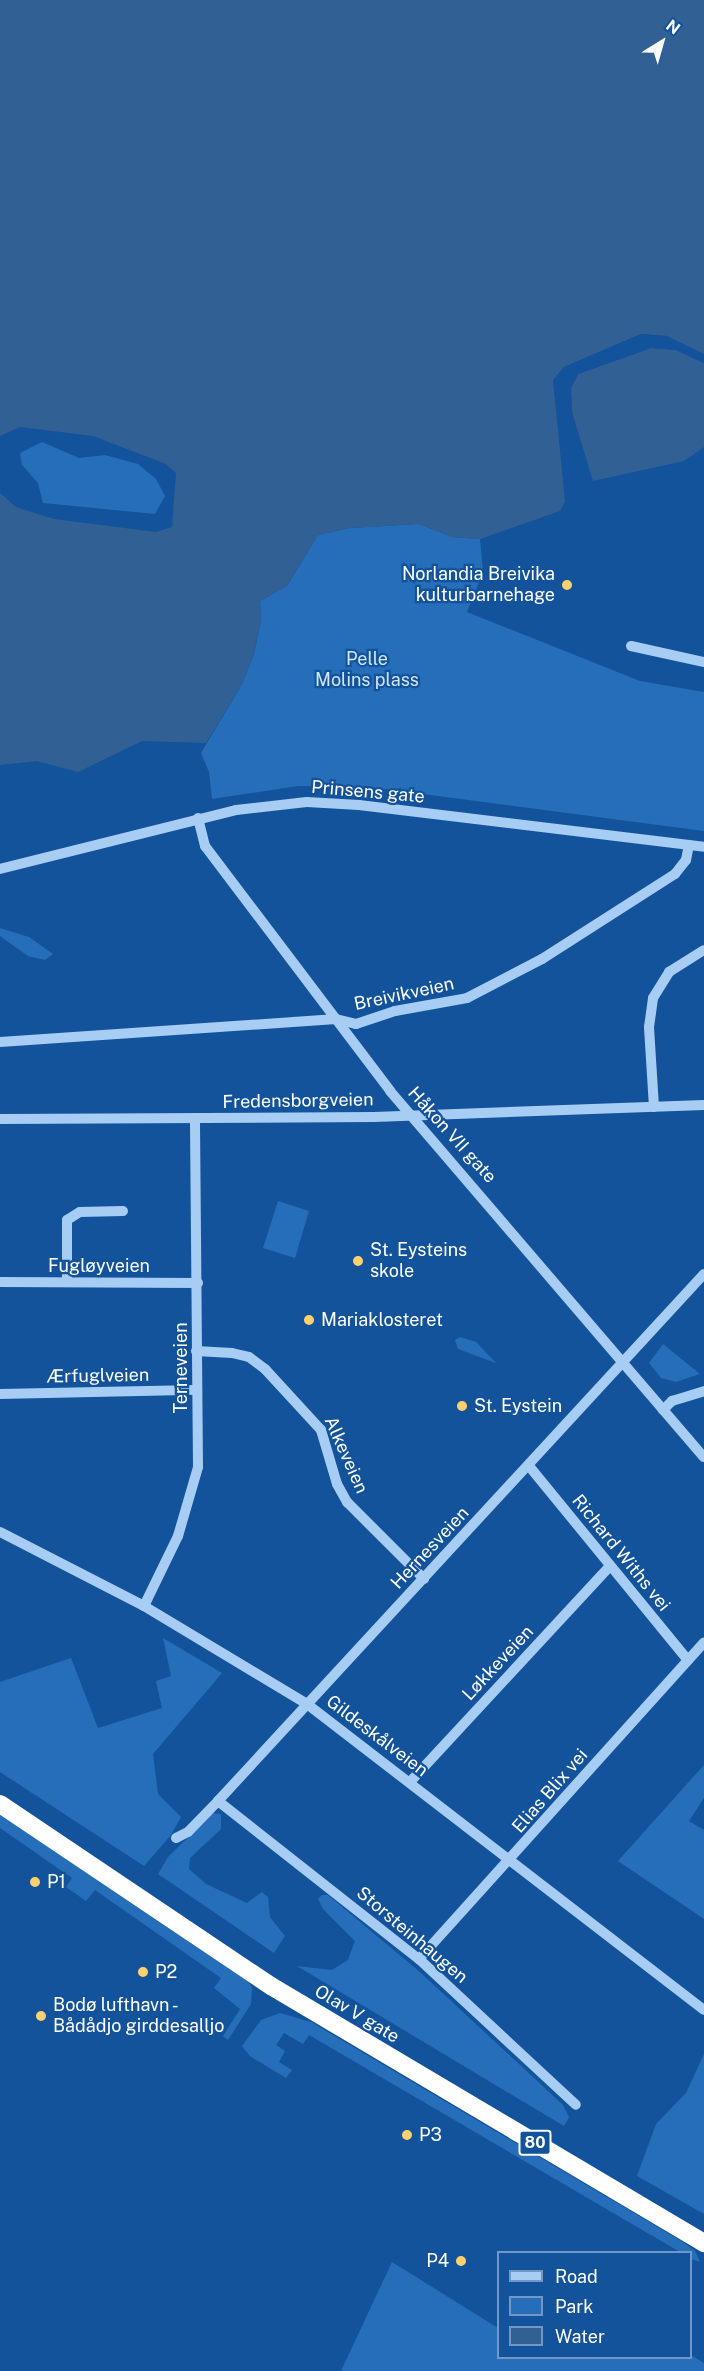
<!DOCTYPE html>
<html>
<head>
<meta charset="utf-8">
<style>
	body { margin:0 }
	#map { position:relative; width:704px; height:2371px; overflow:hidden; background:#13539c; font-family:"Public Sans",sans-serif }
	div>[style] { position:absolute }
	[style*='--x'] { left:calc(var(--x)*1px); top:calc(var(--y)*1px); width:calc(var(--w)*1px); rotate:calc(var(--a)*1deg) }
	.green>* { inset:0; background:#266eba }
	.water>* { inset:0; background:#316095 }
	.pier>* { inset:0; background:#13539c }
	.minor>* { height:10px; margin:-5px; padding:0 5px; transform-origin:5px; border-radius:5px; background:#a8cdf4 }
	.highway>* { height:18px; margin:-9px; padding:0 9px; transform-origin:9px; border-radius:9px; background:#fff }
	.dots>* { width:16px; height:16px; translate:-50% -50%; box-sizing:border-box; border:3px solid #13539c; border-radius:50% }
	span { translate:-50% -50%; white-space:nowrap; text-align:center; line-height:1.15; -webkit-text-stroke:4.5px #13539c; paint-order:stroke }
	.shield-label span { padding:2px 4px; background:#13539c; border:2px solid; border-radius:4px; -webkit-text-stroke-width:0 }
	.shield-label { font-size:16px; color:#fff; font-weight:700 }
	.poi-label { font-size:18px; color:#fff }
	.right { translate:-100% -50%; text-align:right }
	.left { translate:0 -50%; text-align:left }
	.park-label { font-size:18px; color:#d1e6fd }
	.street-label { font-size:18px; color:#fff }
	.legend { position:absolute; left:497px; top:2251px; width:195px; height:108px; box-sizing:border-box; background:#13539c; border:2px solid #7198c4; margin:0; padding:8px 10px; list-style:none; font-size:18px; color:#fff }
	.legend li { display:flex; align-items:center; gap:12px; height:30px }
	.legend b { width:30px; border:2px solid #7198c4 }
	.north { position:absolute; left:632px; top:12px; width:60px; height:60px; -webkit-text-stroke:4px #13539c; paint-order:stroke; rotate:37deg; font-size:16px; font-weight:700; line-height:24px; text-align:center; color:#fff }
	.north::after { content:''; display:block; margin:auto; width:21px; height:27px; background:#fff; clip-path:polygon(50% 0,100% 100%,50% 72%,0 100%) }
</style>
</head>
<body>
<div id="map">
	<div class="green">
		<div style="clip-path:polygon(42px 442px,79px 458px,105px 455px,138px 464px,156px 479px,165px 496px,155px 514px,43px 503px,38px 483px,22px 465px,20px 453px)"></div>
		<div style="clip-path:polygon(419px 524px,452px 537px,480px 539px,483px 572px,467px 612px,640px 681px,704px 692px,704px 831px,370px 787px,298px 786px,212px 799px,209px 772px,201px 753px,242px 684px,254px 654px,261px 621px,260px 601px,287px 586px,318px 535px,350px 528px)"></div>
		<div style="clip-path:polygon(0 928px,29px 937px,53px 954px,45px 960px,28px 956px,0 936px)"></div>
		<div style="clip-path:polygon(278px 1201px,309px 1211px,295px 1258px,263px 1248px)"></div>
		<div style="clip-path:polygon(460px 1337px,476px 1342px,496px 1363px,458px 1349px,455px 1340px)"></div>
		<div style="clip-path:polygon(663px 1344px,700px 1374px,676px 1382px,661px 1378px,649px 1363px)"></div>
		<div style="clip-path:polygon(163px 1638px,222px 1673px,153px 1754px,158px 1794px,181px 1817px,171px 1835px,144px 1866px,0 1772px,0 1682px,71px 1658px,98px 1728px,162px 1708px,156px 1681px,171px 1676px)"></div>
		<div style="clip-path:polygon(704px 1765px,704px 1798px,689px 1821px,704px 1830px,704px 1919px,618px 1861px)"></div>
		<div style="clip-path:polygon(0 1813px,247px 1980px,252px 1987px,251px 2004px,228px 2040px,223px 2036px,240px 2009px,214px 1988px,221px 1978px,95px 1890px,86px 1901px,66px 1887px,72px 1878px,0 1828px)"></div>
		<div style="clip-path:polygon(213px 1813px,221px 1814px,221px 1829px,190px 1858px,189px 1869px,206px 1884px,247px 1903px,262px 1892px,268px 1897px,270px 1917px,285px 1936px,274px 1953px,158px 1874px,168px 1857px)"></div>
		<div style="clip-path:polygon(322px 1895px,328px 1895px,421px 1973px,563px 2105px,569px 2117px,564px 2126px,297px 1966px,332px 1970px,348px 1960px,355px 1941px,323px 1909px,318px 1899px)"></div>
		<div style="clip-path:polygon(280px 2013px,311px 2022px,683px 2242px,695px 2251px,700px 2262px,691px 2259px,690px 2252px,680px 2252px,309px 2035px,303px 2044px,284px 2033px,276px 2045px,285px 2051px,279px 2062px,292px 2070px,286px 2078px,250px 2056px,242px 2046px,261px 2020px)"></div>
		<div style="clip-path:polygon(704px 2054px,704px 2214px,637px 2176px,656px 2124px,686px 2093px)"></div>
		<div style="clip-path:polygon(392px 2262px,498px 2328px,498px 2358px,691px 2355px,704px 2363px,704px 2371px,341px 2371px)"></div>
	</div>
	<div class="water">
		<div style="clip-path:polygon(0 0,704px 0,704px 354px,667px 336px,641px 334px,564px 367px,553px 381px,567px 498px,560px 511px,480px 539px,452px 537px,419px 524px,350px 528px,318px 535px,287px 586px,260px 601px,261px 621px,254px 653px,242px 684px,206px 743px,142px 741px,78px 772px,37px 761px,0 765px,0 493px,16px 507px,54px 519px,156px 532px,172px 527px,176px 473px,166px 464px,93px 436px,20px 427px,0 436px)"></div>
		<div style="clip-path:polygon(651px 348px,676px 350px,704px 363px,704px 447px,684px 461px,593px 481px,572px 412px,571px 388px,578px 374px)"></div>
	</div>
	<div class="pier">
		<div style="clip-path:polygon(641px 334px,667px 336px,704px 357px,666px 339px,642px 338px,566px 369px,556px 382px,570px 498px,566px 511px,553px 380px,564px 367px)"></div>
		<div style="clip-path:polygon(651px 345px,677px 348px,704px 363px,676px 350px,651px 348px,578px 374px,571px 388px,572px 412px,590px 483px,569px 413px,568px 387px,577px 372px)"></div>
	</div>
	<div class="minor">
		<div style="--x:631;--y:646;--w:75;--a:12.4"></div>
		<div style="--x:198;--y:818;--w:29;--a:76"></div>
		<div style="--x:205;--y:846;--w:307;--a:52.9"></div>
		<div style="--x:390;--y:1091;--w:482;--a:49.4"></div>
		<div style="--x:0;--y:869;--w:243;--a:-14"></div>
		<div style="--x:236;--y:810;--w:71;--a:-6.4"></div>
		<div style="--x:307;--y:802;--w:52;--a:3.3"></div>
		<div style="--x:359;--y:805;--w:348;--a:6.9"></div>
		<div style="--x:0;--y:1042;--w:337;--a:-3.9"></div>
		<div style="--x:336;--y:1019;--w:21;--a:14"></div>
		<div style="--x:356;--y:1024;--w:41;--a:-18.4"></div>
		<div style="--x:395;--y:1011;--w:73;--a:-10.2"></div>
		<div style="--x:467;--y:998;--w:85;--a:-27.5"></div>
		<div style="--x:542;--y:959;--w:158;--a:-32.6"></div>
		<div style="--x:675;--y:874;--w:18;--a:-52"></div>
		<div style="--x:686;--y:860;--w:15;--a:-79"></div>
		<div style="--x:654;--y:1107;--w:80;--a:-93.6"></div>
		<div style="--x:649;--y:1027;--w:29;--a:-82"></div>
		<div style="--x:653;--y:998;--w:31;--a:-58"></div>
		<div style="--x:669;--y:972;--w:41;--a:-32.2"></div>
		<div style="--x:0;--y:1119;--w:374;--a:-0.3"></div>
		<div style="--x:374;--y:1117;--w:330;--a:-2.1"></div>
		<div style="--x:0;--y:1282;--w:198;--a:0.3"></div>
		<div style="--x:67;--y:1282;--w:62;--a:-90"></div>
		<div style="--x:67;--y:1220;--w:15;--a:-32"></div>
		<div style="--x:80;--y:1212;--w:43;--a:-1.3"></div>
		<div style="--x:196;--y:1351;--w:36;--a:3"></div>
		<div style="--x:232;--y:1353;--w:17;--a:13"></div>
		<div style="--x:249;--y:1357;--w:20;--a:37"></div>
		<div style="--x:265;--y:1369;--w:83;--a:47.4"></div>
		<div style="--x:321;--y:1430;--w:56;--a:73.5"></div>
		<div style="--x:337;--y:1484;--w:21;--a:61"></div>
		<div style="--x:347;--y:1502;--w:109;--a:45"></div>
		<div style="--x:0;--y:1394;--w:197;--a:-1.2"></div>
		<div style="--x:663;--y:1410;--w:13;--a:-45"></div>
		<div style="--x:672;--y:1401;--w:34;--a:-17"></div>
		<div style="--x:529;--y:1466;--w:251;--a:50.7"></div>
		<div style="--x:0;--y:1532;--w:162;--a:27.2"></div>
		<div style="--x:144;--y:1606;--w:190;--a:31"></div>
		<div style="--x:307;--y:1704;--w:501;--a:37.62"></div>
		<div style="--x:144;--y:1606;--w:78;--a:-64.1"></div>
		<div style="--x:178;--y:1536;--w:72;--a:-73.8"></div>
		<div style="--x:198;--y:1467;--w:349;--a:-90.5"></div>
		<div style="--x:410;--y:1782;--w:293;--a:-47.2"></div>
		<div style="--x:218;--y:1801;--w:256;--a:38.2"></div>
		<div style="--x:419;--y:1959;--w:214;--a:42.9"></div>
		<div style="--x:176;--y:1838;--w:13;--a:-27"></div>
		<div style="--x:188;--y:1832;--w:43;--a:-45.9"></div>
		<div style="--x:218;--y:1801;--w:717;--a:-47.32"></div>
		<div style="--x:419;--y:1959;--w:426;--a:-48"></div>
	</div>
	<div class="highway">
		<div style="--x:0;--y:1804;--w:326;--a:33.9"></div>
		<div style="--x:271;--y:1986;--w:504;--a:30.69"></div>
	</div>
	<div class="dots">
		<div style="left:567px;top:585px;background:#ffd06b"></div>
		<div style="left:358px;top:1261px;background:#ffd06b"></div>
		<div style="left:309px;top:1320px;background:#ffd06b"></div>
		<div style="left:462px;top:1406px;background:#ffd06b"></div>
		<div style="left:35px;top:1882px;background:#ffd06b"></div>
		<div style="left:143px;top:1972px;background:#ffd06b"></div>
		<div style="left:41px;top:2016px;background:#ffd06b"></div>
		<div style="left:407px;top:2135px;background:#ffd06b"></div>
		<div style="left:461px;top:2261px;background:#ffd06b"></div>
	</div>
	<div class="shield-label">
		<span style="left:535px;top:2143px">80</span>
	</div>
	<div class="poi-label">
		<span class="right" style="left:555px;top:585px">Norlandia Breivika<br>kulturbarnehage</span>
		<span class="left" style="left:370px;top:1261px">St. Eysteins<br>skole</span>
		<span class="left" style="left:321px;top:1320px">Mariaklosteret</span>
		<span class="left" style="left:474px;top:1406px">St. Eystein</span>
		<span class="left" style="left:47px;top:1882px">P1</span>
		<span class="left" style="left:155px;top:1972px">P2</span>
		<span class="left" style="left:53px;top:2016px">Bodø lufthavn -<br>Bådådjo girddesalljo</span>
		<span class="left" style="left:419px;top:2135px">P3</span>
		<span class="right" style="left:449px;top:2261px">P4</span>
	</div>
	<div class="park-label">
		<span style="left:367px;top:670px">Pelle<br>Molins plass</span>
	</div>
	<div class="street-label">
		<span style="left:368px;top:792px;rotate:5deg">Prinsens gate</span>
		<span style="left:404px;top:994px;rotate:-12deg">Breivikveien</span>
		<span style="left:298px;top:1101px;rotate:-1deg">Fredensborgveien</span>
		<span style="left:452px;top:1135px;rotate:48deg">Håkon VII gate</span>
		<span style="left:99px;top:1266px">Fugløyveien</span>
		<span style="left:181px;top:1368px;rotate:-90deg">Terneveien</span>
		<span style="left:98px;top:1376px;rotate:-1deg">Ærfuglveien</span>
		<span style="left:346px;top:1455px;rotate:66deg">Alkeveien</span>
		<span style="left:430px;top:1548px;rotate:-47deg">Hernesveien</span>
		<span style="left:621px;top:1553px;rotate:51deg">Richard Withs vei</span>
		<span style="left:498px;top:1663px;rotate:-47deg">Løkkeveien</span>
		<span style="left:377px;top:1736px;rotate:37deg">Gildeskålveien</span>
		<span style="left:550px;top:1791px;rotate:-49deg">Elias Blix vei</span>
		<span style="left:412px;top:1935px;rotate:40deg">Storsteinhaugen</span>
		<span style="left:357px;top:2014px;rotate:31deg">Olav V gate</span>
	</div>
	<ul class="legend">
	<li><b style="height:8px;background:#a8cdf4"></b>Road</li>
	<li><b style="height:16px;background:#266eba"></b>Park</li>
	<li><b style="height:16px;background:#316095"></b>Water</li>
	</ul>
	<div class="north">N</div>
</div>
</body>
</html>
